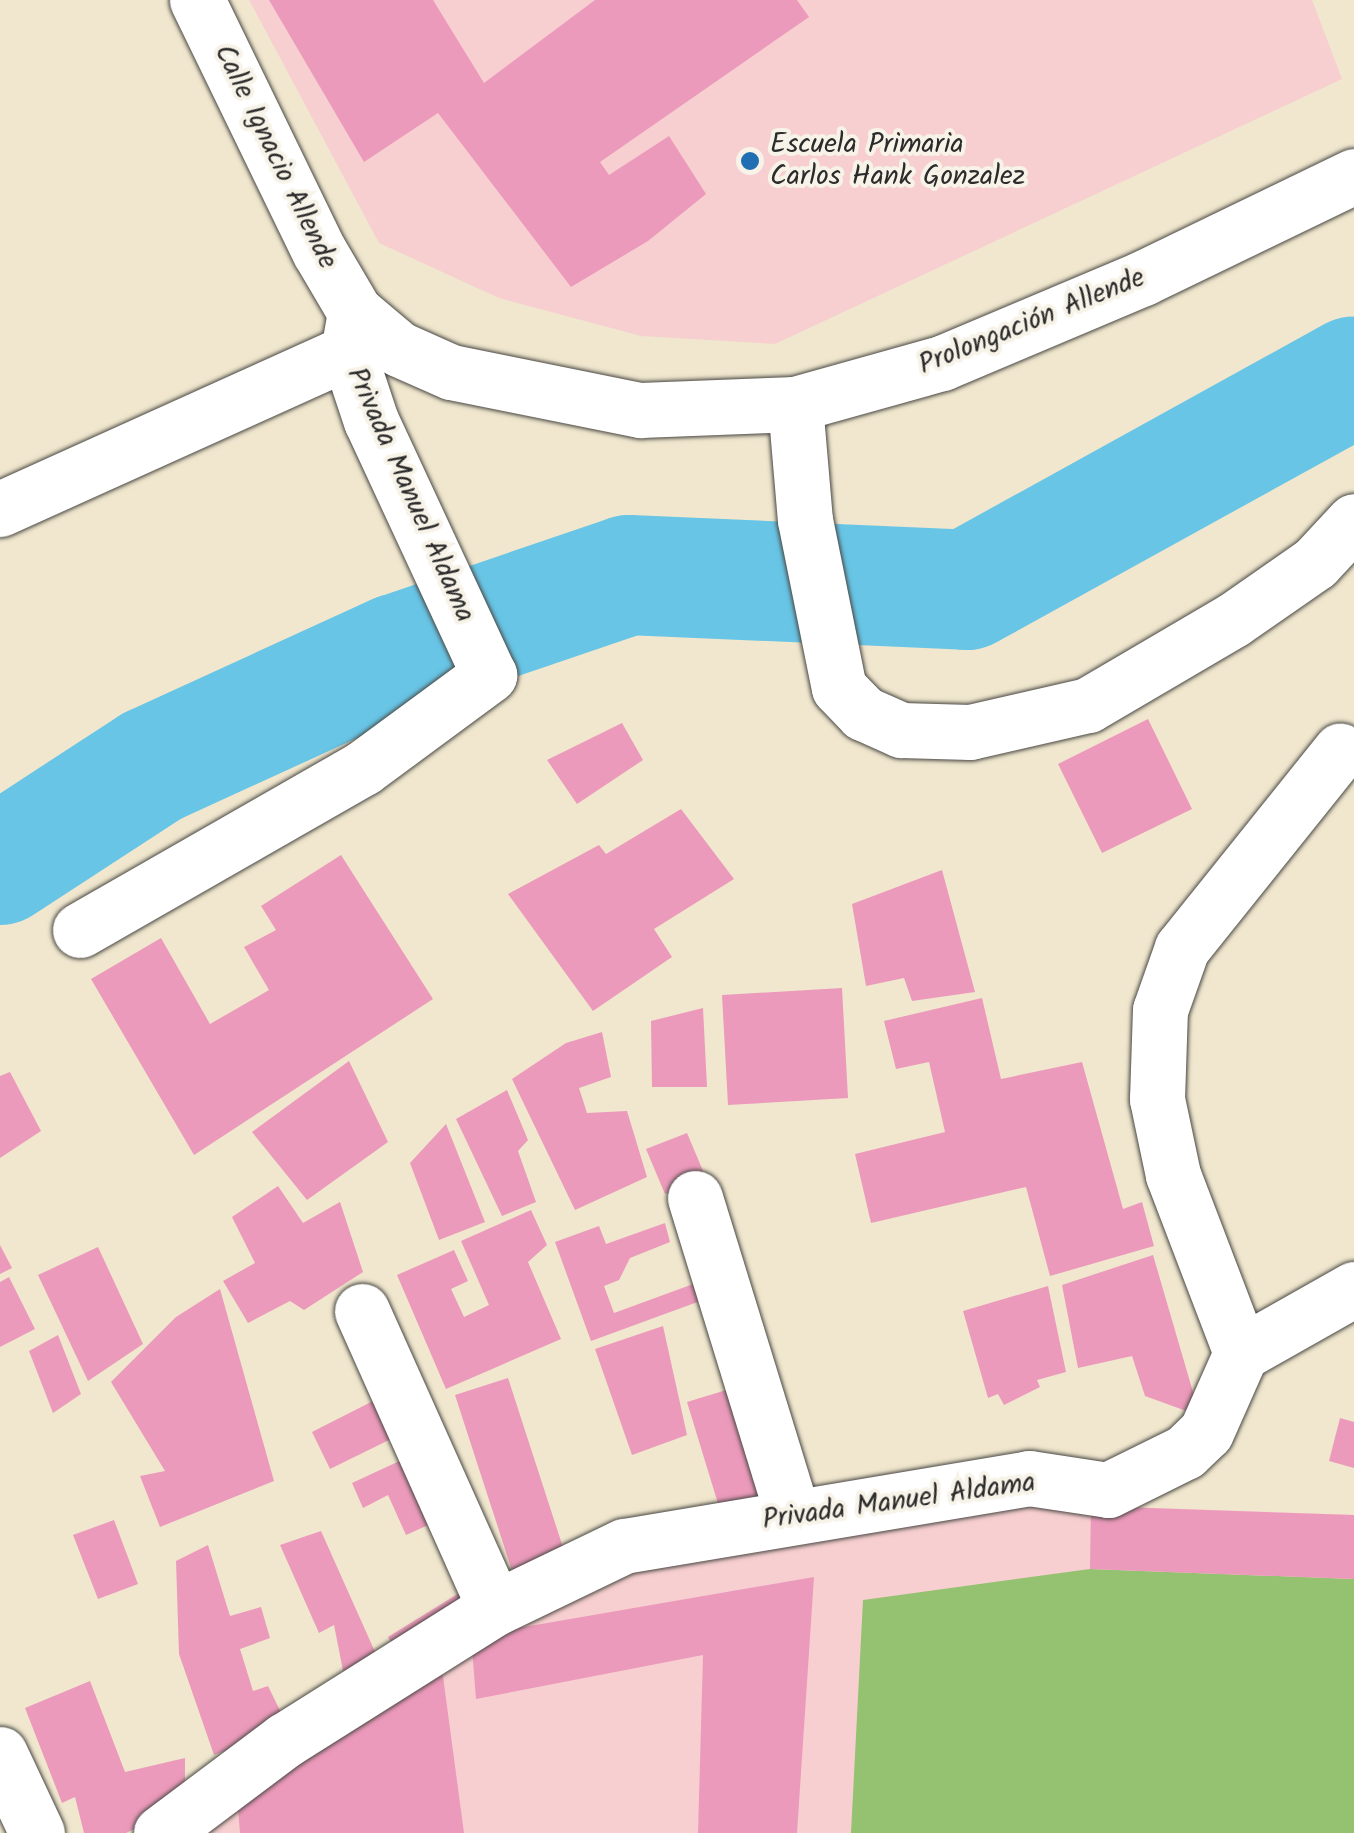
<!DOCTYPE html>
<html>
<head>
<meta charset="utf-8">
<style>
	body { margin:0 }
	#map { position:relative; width:1354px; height:1833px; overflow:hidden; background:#f0e7ce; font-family:Kalam,sans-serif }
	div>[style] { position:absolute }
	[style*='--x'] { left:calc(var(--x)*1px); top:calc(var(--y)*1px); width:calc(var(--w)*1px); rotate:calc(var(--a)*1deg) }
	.built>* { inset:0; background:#f7cfd0 }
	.green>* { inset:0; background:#94c270 }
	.river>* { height:120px; margin:-60px; padding:0 60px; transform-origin:60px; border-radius:60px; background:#68c5e6 }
	.building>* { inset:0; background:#ec9abb }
	.roads { filter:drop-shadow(0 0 2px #494743) drop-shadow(0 0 2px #494743) }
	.minor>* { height:55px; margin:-27.5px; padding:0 27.5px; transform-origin:27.5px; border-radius:27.5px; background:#fff }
	.dots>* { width:28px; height:28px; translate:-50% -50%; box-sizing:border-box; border:5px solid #f7f3e8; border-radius:50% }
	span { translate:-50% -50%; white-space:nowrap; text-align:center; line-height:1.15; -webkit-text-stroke:8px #f7f3e8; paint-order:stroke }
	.poi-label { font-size:28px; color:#2b2b2b }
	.left { translate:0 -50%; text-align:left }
	.street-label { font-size:28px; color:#2b2b2b }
</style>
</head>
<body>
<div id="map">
	<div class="built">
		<div style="clip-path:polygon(249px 0,1312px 0,1342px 79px,775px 344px,641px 336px,499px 298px,379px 243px)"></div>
		<div style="clip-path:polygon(1043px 1504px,1354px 1515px,1354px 1833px,184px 1833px,308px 1749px,664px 1539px)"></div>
	</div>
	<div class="green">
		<div style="clip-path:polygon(1090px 1569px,1354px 1579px,1354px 1833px,851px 1833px,863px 1600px)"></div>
	</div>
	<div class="river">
		<div style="--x:0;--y:865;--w:181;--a:-33.1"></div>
		<div style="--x:152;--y:766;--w:269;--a:-24.6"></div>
		<div style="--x:397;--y:654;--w:245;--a:-18.8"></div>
		<div style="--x:629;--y:575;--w:338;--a:2.5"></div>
		<div style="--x:967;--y:590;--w:442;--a:-28.9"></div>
	</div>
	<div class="building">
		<div style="clip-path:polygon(269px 0,433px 0,484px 83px,595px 0,797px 0,809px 17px,600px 162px,609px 175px,669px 136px,706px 194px,648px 241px,571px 287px,438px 113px,364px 162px)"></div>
		<div style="clip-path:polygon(1148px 719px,1192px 809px,1102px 853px,1058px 764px)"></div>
		<div style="clip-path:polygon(622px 723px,643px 760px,577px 804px,547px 760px)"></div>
		<div style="clip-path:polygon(681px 809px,734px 879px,654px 929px,672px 957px,593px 1011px,508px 894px,599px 845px,606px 854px)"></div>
		<div style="clip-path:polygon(341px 855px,433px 999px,194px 1155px,91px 979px,161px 938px,210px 1024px,269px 990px,244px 947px,276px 930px,261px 906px)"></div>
		<div style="clip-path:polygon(942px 870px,975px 992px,912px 1001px,904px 978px,866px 986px,852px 904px)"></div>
		<div style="clip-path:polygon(842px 988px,848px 1098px,728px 1105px,722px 995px)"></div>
		<div style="clip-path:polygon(982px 998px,1001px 1079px,1082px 1062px,1123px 1209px,1142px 1202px,1154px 1246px,1050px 1276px,1026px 1187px,871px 1223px,855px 1154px,945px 1132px,929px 1062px,896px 1069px,884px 1021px)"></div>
		<div style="clip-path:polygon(703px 1008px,707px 1087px,652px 1087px,651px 1021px)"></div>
		<div style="clip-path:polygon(602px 1032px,611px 1077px,579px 1088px,587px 1113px,627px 1111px,647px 1177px,575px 1210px,512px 1079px,566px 1043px)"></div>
		<div style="clip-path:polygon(349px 1061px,388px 1142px,307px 1200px,252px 1132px)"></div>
		<div style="clip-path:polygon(10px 1072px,41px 1131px,0 1158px,0 1076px)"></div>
		<div style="clip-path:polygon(507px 1090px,528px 1140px,518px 1151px,536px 1202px,502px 1216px,456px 1119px)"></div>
		<div style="clip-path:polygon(446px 1124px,485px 1222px,439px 1240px,410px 1163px)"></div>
		<div style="clip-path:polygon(687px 1133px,706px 1178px,665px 1194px,646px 1149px)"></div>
		<div style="clip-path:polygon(278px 1186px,303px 1223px,340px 1202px,363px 1272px,304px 1310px,290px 1301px,248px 1323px,223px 1281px,255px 1263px,232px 1217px)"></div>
		<div style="clip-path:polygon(531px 1210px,547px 1245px,528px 1262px,561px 1339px,446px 1389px,397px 1275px,454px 1250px,468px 1281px,451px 1289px,464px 1317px,489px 1305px,461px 1241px)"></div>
		<div style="clip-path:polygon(665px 1223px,670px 1242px,630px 1258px,619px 1280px,604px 1286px,614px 1313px,696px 1283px,703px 1300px,591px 1341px,555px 1242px,599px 1226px,606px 1244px)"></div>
		<div style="clip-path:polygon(0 1245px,12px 1268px,0 1274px)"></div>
		<div style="clip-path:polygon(98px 1247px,143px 1344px,88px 1381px,38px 1275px)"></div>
		<div style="clip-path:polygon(1153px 1255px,1200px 1416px,1145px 1396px,1132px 1356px,1078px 1368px,1062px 1285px)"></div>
		<div style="clip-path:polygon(9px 1277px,35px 1329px,0 1347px,0 1282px)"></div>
		<div style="clip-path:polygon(1048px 1286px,1066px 1372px,1037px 1380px,1040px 1387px,1004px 1405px,998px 1394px,988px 1398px,963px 1311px)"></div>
		<div style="clip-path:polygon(220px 1289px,274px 1481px,160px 1527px,140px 1476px,165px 1471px,111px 1382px,176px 1317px)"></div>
		<div style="clip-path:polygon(663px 1326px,687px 1435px,632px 1455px,595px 1349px)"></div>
		<div style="clip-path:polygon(58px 1335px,81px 1394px,53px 1413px,29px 1351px)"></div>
		<div style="clip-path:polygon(508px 1378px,570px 1569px,517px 1586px,455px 1395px)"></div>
		<div style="clip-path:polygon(733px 1388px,769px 1506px,723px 1520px,687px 1402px)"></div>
		<div style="clip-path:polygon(373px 1401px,391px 1439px,330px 1469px,312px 1432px)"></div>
		<div style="clip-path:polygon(1340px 1418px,1354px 1422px,1354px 1468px,1329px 1461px)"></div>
		<div style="clip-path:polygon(406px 1458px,435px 1522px,406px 1535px,388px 1495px,363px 1508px,352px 1483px)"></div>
		<div style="clip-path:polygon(1091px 1506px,1354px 1515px,1354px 1579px,1090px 1569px)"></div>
		<div style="clip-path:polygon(114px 1520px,138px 1584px,98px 1599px,73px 1535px)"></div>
		<div style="clip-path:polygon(321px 1531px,380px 1663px,347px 1691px,334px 1625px,319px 1633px,280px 1545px)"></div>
		<div style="clip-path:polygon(208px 1545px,230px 1616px,261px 1607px,270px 1638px,240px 1649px,253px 1691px,268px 1686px,288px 1727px,214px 1755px,179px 1654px,176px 1561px)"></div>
		<div style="clip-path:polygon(814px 1577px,797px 1833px,698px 1833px,703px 1655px,476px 1699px,471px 1636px)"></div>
		<div style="clip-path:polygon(464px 1590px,476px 1611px,400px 1658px,388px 1637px)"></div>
		<div style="clip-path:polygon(442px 1669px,464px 1833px,240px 1833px,237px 1797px)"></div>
		<div style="clip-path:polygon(90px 1681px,125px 1772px,185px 1758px,185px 1804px,126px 1833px,84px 1833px,75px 1797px,62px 1803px,25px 1708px)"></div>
	</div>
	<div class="roads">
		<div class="minor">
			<div style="--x:197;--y:0;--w:279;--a:64.1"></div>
			<div style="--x:319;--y:251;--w:71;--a:59.5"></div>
			<div style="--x:355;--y:312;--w:57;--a:40.1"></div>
			<div style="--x:399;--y:349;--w:57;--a:23.9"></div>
			<div style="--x:451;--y:372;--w:193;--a:11.4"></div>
			<div style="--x:640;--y:410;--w:155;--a:-2.2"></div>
			<div style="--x:795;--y:404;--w:153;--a:-15.6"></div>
			<div style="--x:942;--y:363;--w:218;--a:-22.9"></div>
			<div style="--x:1143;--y:278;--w:234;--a:-25.8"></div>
			<div style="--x:795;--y:404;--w:116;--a:85.1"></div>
			<div style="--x:805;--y:520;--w:171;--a:78.6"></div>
			<div style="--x:839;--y:688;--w:35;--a:46"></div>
			<div style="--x:863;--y:713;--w:42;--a:24.1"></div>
			<div style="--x:901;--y:730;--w:69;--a:1.7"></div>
			<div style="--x:970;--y:732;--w:121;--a:-12.9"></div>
			<div style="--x:1088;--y:705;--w:168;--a:-30.4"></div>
			<div style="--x:1233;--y:620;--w:100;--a:-34.8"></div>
			<div style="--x:1315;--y:563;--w:57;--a:-47.1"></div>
			<div style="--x:0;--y:509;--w:382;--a:-24.3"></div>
			<div style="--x:80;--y:930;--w:326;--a:-29.8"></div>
			<div style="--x:363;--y:768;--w:157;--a:-36.4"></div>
			<div style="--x:489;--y:675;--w:280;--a:-114.9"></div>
			<div style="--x:371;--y:421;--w:73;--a:-108.4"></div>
			<div style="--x:348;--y:352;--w:41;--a:-80.1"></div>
			<div style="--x:695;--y:1198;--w:331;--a:72.9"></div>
			<div style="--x:362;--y:1311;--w:325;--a:65.9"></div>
			<div style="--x:1241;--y:1353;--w:191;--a:-110.9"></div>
			<div style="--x:1173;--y:1175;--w:78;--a:-101.9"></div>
			<div style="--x:1157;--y:1099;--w:89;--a:-88.1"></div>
			<div style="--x:1160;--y:1010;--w:66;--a:-70.5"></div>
			<div style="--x:1182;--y:948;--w:253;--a:-51.3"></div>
			<div style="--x:0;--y:1754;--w:87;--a:64.9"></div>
			<div style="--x:161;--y:1833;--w:155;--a:-36.9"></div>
			<div style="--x:285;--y:1740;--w:248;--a:-32.2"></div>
			<div style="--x:495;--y:1608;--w:143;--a:-25.7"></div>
			<div style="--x:624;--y:1546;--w:411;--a:-9.5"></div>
			<div style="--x:1029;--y:1478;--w:80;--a:8.6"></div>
			<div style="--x:1108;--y:1490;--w:86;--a:-26.3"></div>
			<div style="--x:1185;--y:1452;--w:29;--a:-44"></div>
			<div style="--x:1206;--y:1432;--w:86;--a:-66.1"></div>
			<div style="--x:1241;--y:1353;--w:130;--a:-29.5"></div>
		</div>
	</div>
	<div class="dots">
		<div style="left:750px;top:161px;background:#1f6fb2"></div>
	</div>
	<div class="poi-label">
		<span class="left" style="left:770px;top:161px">Escuela Primaria<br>Carlos Hank Gonzalez</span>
	</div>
	<div class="street-label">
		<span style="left:275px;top:157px;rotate:64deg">Calle Ignacio Allende</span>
		<span style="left:1032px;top:322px;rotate:-22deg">Prolongación Allende</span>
		<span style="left:410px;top:495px;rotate:66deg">Privada Manuel Aldama</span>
		<span style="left:899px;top:1502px;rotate:-8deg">Privada Manuel Aldama</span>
	</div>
</div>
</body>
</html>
